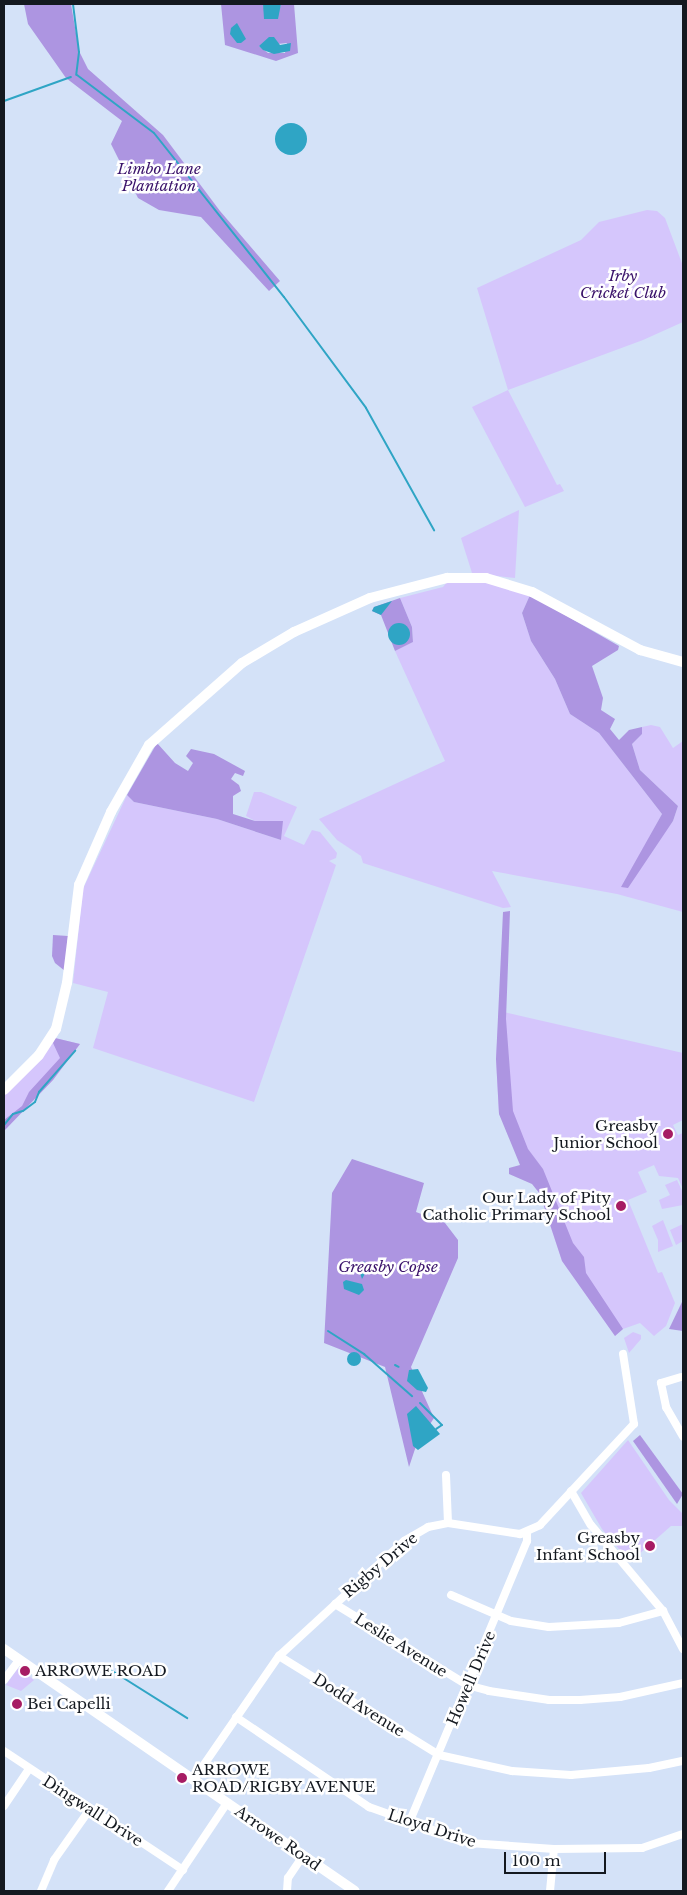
<!DOCTYPE html>
<html>
<head>
<meta charset="utf-8">
<style>
	body { margin:0 }
	#map { position:relative; width:687px; height:1895px; overflow:hidden; background:#d4e2f8; font-family:"Libre Baskerville",serif }
	div>[style] { position:absolute }
	[style*='--x'] { left:calc(var(--x)*1px); top:calc(var(--y)*1px); width:calc(var(--w)*1px); rotate:calc(var(--a)*1deg) }
	.green>* { inset:0; background:#d5c6fc }
	.forest>* { inset:0; background:#ad95e1 }
	.water>* { inset:0; background:#2fa5c5 }
	.round { border-radius:50% }
	.stream>* { height:2px; margin:-1px; padding:0 1px; transform-origin:1px; border-radius:1px; background:#2fa5c5 }
	.minor>* { height:8px; margin:-4px; padding:0 4px; transform-origin:4px; border-radius:4px; background:#fff }
	.tertiary>* { height:10px; margin:-5px; padding:0 5px; transform-origin:5px; border-radius:5px; background:#fff }
	.dots>* { width:14px; height:14px; translate:-50% -50%; box-sizing:border-box; border:2px solid #fff; border-radius:50% }
	span { translate:-50% -50%; white-space:nowrap; text-align:center; line-height:1.15; -webkit-text-stroke:5px #fff; paint-order:stroke }
	.park-label { font-size:15px; color:#3a126a; font-style:italic }
	.poi-label { font-size:15px; color:#141920 }
	.right { translate:-100% -50%; text-align:right }
	.left { translate:0 -50%; text-align:left }
	.street-label { font-size:15px; color:#141920 }
	.frame { position:absolute; inset:0; border:5px solid #141920; pointer-events:none }
	.scale { position:absolute; left:504px; top:1852px; width:102px; height:22px; box-sizing:border-box; border:2px solid #141920; border-top:0; padding-left:6px; font-size:15px; line-height:18px; white-space:nowrap; color:#141920; -webkit-text-stroke:4px #fff; paint-order:stroke }
</style>
</head>
<body>
<div id="map">
	<div class="green">
		<div style="clip-path:polygon(647px 210px,657px 211px,665px 218px,683px 266px,683px 322px,643px 340px,508px 390px,557px 485px,560px 484px,564px 491px,525px 507px,472px 407px,508px 390px,477px 288px,581px 240px,599px 222px)"></div>
		<div style="clip-path:polygon(519px 510px,515px 578px,472px 573px,461px 538px)"></div>
		<div style="clip-path:polygon(447px 582px,484px 582px,530px 595px,522px 613px,531px 641px,555px 679px,570px 714px,599px 733px,662px 814px,622px 887px,673px 821px,678px 806px,640px 770px,632px 744px,642px 734px,642px 727px,651px 725px,660px 727px,673px 748px,683px 741px,683px 912px,617px 894px,492px 871px,511px 907px,503px 908px,363px 863px,361px 856px,337px 840px,319px 819px,445px 761px,395px 651px,413px 642px,412px 627px,400px 598px,443px 587px)"></div>
		<div style="clip-path:polygon(254px 792px,261px 792px,297px 807px,284px 836px,304px 845px,312px 830px,320px 832px,337px 853px,336px 858px,329px 861px,336px 865px,254px 1102px,93px 1048px,108px 992px,73px 983px,83px 889px,127px 795px,134px 802px,217px 819px,281px 840px,282px 821px,255px 821px,246px 816px)"></div>
		<div style="clip-path:polygon(499px 1011px,683px 1053px,683px 1120px,673px 1125px,678px 1135px,683px 1133px,683px 1189px,678px 1178px,659px 1176px,654px 1165px,638px 1172px,647px 1192px,628px 1200px,658px 1273px,662px 1272px,675px 1303px,666px 1326px,654px 1336px,640px 1323px,623px 1329px,615px 1336px,562px 1261px,533px 1174px,499px 1114px,496px 1059px)"></div>
		<div style="clip-path:polygon(55px 1038px,80px 1044px,53px 1080px,4px 1131px,4px 1095px,40px 1061px)"></div>
		<div style="clip-path:polygon(677px 1180px,683px 1193px,683px 1205px,662px 1209px,659px 1200px,670px 1195px,665px 1185px)"></div>
		<div style="clip-path:polygon(663px 1220px,673px 1246px,658px 1252px,658px 1240px,652px 1226px)"></div>
		<div style="clip-path:polygon(683px 1224px,683px 1241px,676px 1245px,670px 1230px)"></div>
		<div style="clip-path:polygon(633px 1332px,641px 1335px,641px 1339px,629px 1353px,624px 1338px)"></div>
		<div style="clip-path:polygon(628px 1440px,669px 1500px,683px 1514px,683px 1526px,671px 1526px,630px 1562px,602px 1529px,581px 1493px)"></div>
		<div style="clip-path:polygon(18px 1668px,34px 1680px,21px 1691px,6px 1685px)"></div>
	</div>
	<div class="forest">
		<div style="clip-path:polygon(24px 4px,71px 4px,79px 51px,88px 69px,163px 135px,220px 211px,280px 281px,269px 291px,201px 217px,159px 210px,138px 198px,111px 144px,122px 121px,66px 78px,28px 24px)"></div>
		<div style="clip-path:polygon(evenodd,221px 4px,263px 4px,265px 13px,278px 14px,281px 4px,294px 4px,298px 53px,276px 61px,225px 45px,221px 4px,287px 43px,285px 53px,268px 53px,259px 46px,287px 43px)"></div>
		<div style="clip-path:polygon(530px 595px,619px 646px,618px 650px,592px 666px,603px 698px,601px 710px,615px 719px,610px 729px,619px 740px,629px 730px,642px 727px,642px 734px,632px 744px,640px 770px,678px 806px,673px 821px,628px 888px,621px 887px,662px 814px,599px 733px,570px 714px,555px 679px,531px 641px,522px 613px)"></div>
		<div style="clip-path:polygon(400px 598px,412px 627px,413px 642px,395px 651px,381px 615px,372px 611px,374px 607px)"></div>
		<div style="clip-path:polygon(157px 743px,175px 763px,188px 771px,193px 763px,186px 756px,191px 749px,214px 754px,245px 771px,243px 776px,235px 773px,231px 779px,239px 785px,241px 791px,233px 796px,233px 814px,255px 821px,283px 821px,281px 840px,217px 819px,134px 802px,127px 795px)"></div>
		<div style="clip-path:polygon(510px 911px,506px 1019px,513px 1111px,528px 1149px,543px 1169px,573px 1243px,584px 1257px,586px 1273px,623px 1329px,615px 1336px,562px 1261px,540px 1194px,532px 1184px,509px 1174px,509px 1168px,520px 1165px,499px 1114px,496px 1059px,503px 912px)"></div>
		<div style="clip-path:polygon(53px 935px,68px 936px,65px 971px,55px 963px,52px 956px)"></div>
		<div style="clip-path:polygon(55px 1038px,80px 1044px,53px 1080px,4px 1131px,4px 1120px,22px 1106px,29px 1092px,60px 1058px,53px 1043px)"></div>
		<div style="clip-path:polygon(352px 1159px,424px 1183px,416px 1212px,445px 1223px,458px 1240px,458px 1258px,411px 1367px,434px 1418px,416px 1446px,409px 1467px,385px 1367px,324px 1343px,332px 1193px)"></div>
		<div style="clip-path:polygon(682px 1302px,683px 1331px,669px 1329px)"></div>
		<div style="clip-path:polygon(640px 1435px,683px 1494px,677px 1504px,633px 1441px)"></div>
	</div>
	<div class="water">
		<div style="clip-path:polygon(263px 4px,281px 4px,278px 19px,264px 19px)"></div>
		<div style="clip-path:polygon(237px 23px,246px 39px,241px 43px,237px 43px,230px 34px,231px 28px)"></div>
		<div style="clip-path:polygon(269px 37px,274px 37px,280px 45px,291px 43px,290px 51px,274px 54px,263px 50px,259px 46px)"></div>
		<div class="round" style="left:275px;top:123px;width:32px;height:32px"></div>
		<div style="clip-path:polygon(392px 601px,381px 615px,372px 611px,374px 607px)"></div>
		<div class="round" style="left:388px;top:623px;width:22px;height:22px"></div>
		<div style="clip-path:polygon(364px 1261px,368px 1268px,362px 1279px,359px 1270px)"></div>
		<div style="clip-path:polygon(346px 1280px,362px 1284px,364px 1290px,359px 1295px,344px 1289px,343px 1282px)"></div>
		<div class="round" style="left:347px;top:1352px;width:14px;height:14px"></div>
		<div style="clip-path:polygon(418px 1369px,428px 1388px,426px 1392px,417px 1390px,407px 1381px,409px 1370px)"></div>
		<div style="clip-path:polygon(416px 1406px,440px 1434px,418px 1450px,413px 1446px,407px 1414px)"></div>
	</div>
	<div class="stream">
		<div style="--x:73;--y:4;--w:48;--a:82.9"></div>
		<div style="--x:79;--y:52;--w:23;--a:97"></div>
		<div style="--x:77;--y:75;--w:96;--a:37"></div>
		<div style="--x:154;--y:133;--w:209;--a:51.6"></div>
		<div style="--x:284;--y:297;--w:138;--a:53.5"></div>
		<div style="--x:366;--y:408;--w:140;--a:60.9"></div>
		<div style="--x:4;--y:101;--w:71;--a:-19.7"></div>
		<div style="--x:4;--y:1125;--w:14;--a:-51"></div>
		<div style="--x:13;--y:1114;--w:10;--a:-17"></div>
		<div style="--x:23;--y:1111;--w:15;--a:-37"></div>
		<div style="--x:35;--y:1102;--w:11;--a:-68"></div>
		<div style="--x:39;--y:1092;--w:55;--a:-48.7"></div>
		<div style="--x:328;--y:1331;--w:43;--a:32.6"></div>
		<div style="--x:364;--y:1354;--w:64;--a:41.2"></div>
		<div style="--x:395;--y:1365;--w:4;--a:27"></div>
		<div style="--x:420;--y:1403;--w:31;--a:45"></div>
		<div style="--x:442;--y:1425;--w:7;--a:146"></div>
		<div style="--x:106;--y:1667;--w:96;--a:32.2"></div>
	</div>
	<div class="minor">
		<div style="--x:681;--y:1377;--w:21;--a:163"></div>
		<div style="--x:661;--y:1383;--w:25;--a:78"></div>
		<div style="--x:666;--y:1407;--w:34;--a:60"></div>
		<div style="--x:446;--y:1475;--w:48;--a:87.6"></div>
		<div style="--x:571;--y:1491;--w:39;--a:60"></div>
		<div style="--x:591;--y:1525;--w:112;--a:50.1"></div>
		<div style="--x:663;--y:1611;--w:43;--a:62.2"></div>
		<div style="--x:451;--y:1595;--w:65;--a:23.4"></div>
		<div style="--x:511;--y:1621;--w:38;--a:9"></div>
		<div style="--x:549;--y:1627;--w:70;--a:-3.3"></div>
		<div style="--x:619;--y:1623;--w:46;--a:-15.3"></div>
		<div style="--x:335;--y:1604;--w:155;--a:31.5"></div>
		<div style="--x:467;--y:1685;--w:23;--a:15"></div>
		<div style="--x:489;--y:1691;--w:61;--a:8.5"></div>
		<div style="--x:549;--y:1700;--w:31;--a:0"></div>
		<div style="--x:580;--y:1700;--w:40;--a:-4.3"></div>
		<div style="--x:620;--y:1697;--w:65;--a:-12.5"></div>
		<div style="--x:279;--y:1656;--w:188;--a:31.7"></div>
		<div style="--x:439;--y:1755;--w:75;--a:12.4"></div>
		<div style="--x:512;--y:1771;--w:59;--a:3.9"></div>
		<div style="--x:571;--y:1775;--w:78;--a:-5.1"></div>
		<div style="--x:649;--y:1768;--w:35;--a:-12"></div>
		<div style="--x:4;--y:1680;--w:25;--a:-53"></div>
		<div style="--x:236;--y:1717;--w:161;--a:34.1"></div>
		<div style="--x:369;--y:1807;--w:107;--a:19.6"></div>
		<div style="--x:470;--y:1843;--w:84;--a:4.1"></div>
		<div style="--x:554;--y:1849;--w:88;--a:-0.7"></div>
		<div style="--x:642;--y:1848;--w:43;--a:-18.9"></div>
		<div style="--x:4;--y:1751;--w:215;--a:33.6"></div>
		<div style="--x:194;--y:1779;--w:150;--a:-55.4"></div>
		<div style="--x:279;--y:1656;--w:170;--a:-42.6"></div>
		<div style="--x:404;--y:1541;--w:28;--a:-30"></div>
		<div style="--x:428;--y:1527;--w:20;--a:-11"></div>
		<div style="--x:448;--y:1523;--w:73;--a:8.7"></div>
		<div style="--x:520;--y:1534;--w:22;--a:-24"></div>
		<div style="--x:540;--y:1525;--w:138;--a:-47.1"></div>
		<div style="--x:634;--y:1424;--w:71;--a:-98.9"></div>
		<div style="--x:4;--y:1806;--w:45;--a:-56"></div>
		<div style="--x:409;--y:1823;--w:306;--a:-67.3"></div>
		<div style="--x:527;--y:1541;--w:8;--a:-90"></div>
		<div style="--x:41;--y:1891;--w:34;--a:-67"></div>
		<div style="--x:54;--y:1860;--w:62;--a:-54.8"></div>
		<div style="--x:168;--y:1891;--w:106;--a:-56.2"></div>
		<div style="--x:287;--y:1891;--w:13;--a:-86"></div>
		<div style="--x:288;--y:1878;--w:27;--a:-56"></div>
		<div style="--x:550;--y:1891;--w:42;--a:-84.6"></div>
	</div>
	<div class="tertiary">
		<div style="--x:4;--y:1090;--w:49;--a:-45"></div>
		<div style="--x:39;--y:1055;--w:31;--a:-57"></div>
		<div style="--x:56;--y:1029;--w:47;--a:-76.6"></div>
		<div style="--x:67;--y:983;--w:99;--a:-83"></div>
		<div style="--x:79;--y:885;--w:80;--a:-66.3"></div>
		<div style="--x:111;--y:812;--w:77;--a:-60.4"></div>
		<div style="--x:149;--y:745;--w:124;--a:-41.4"></div>
		<div style="--x:242;--y:663;--w:61;--a:-30.8"></div>
		<div style="--x:294;--y:632;--w:83;--a:-24.1"></div>
		<div style="--x:370;--y:598;--w:80;--a:-14.6"></div>
		<div style="--x:447;--y:578;--w:39;--a:0"></div>
		<div style="--x:486;--y:578;--w:48;--a:16.9"></div>
		<div style="--x:532;--y:592;--w:123;--a:28.2"></div>
		<div style="--x:640;--y:650;--w:45;--a:15.6"></div>
		<div style="--x:4;--y:1649;--w:426;--a:34.6"></div>
	</div>
	<div class="dots">
		<div style="left:668px;top:1134px;background:#a61c63"></div>
		<div style="left:621px;top:1206px;background:#a61c63"></div>
		<div style="left:650px;top:1546px;background:#a61c63"></div>
		<div style="left:25px;top:1671px;background:#a61c63"></div>
		<div style="left:17px;top:1704px;background:#a61c63"></div>
		<div style="left:182px;top:1778px;background:#a61c63"></div>
	</div>
	<div class="park-label">
		<span style="left:159px;top:177px">Limbo Lane<br>Plantation</span>
		<span style="left:623px;top:284px">Irby<br>Cricket Club</span>
		<span style="left:388px;top:1267px">Greasby Copse</span>
	</div>
	<div class="poi-label">
		<span class="right" style="left:658px;top:1134px">Greasby<br>Junior School</span>
		<span class="right" style="left:611px;top:1206px">Our Lady of Pity<br>Catholic Primary School</span>
		<span class="right" style="left:640px;top:1546px">Greasby<br>Infant School</span>
		<span class="left" style="left:35px;top:1671px">ARROWE ROAD</span>
		<span class="left" style="left:27px;top:1704px">Bei Capelli</span>
		<span class="left" style="left:192px;top:1778px">ARROWE<br>ROAD/RIGBY AVENUE</span>
	</div>
	<div class="street-label">
		<span style="left:380px;top:1565px;rotate:-40deg">Rigby Drive</span>
		<span style="left:401px;top:1645px;rotate:32deg">Leslie Avenue</span>
		<span style="left:471px;top:1678px;rotate:-67deg">Howell Drive</span>
		<span style="left:359px;top:1705px;rotate:32deg">Dodd Avenue</span>
		<span style="left:93px;top:1811px;rotate:33deg">Dingwall Drive</span>
		<span style="left:432px;top:1828px;rotate:18deg">Lloyd Drive</span>
		<span style="left:278px;top:1838px;rotate:35deg">Arrowe Road</span>
	</div>
	<div class="frame"></div>
	<div class="scale">100 m</div>
</div>
</body>
</html>
